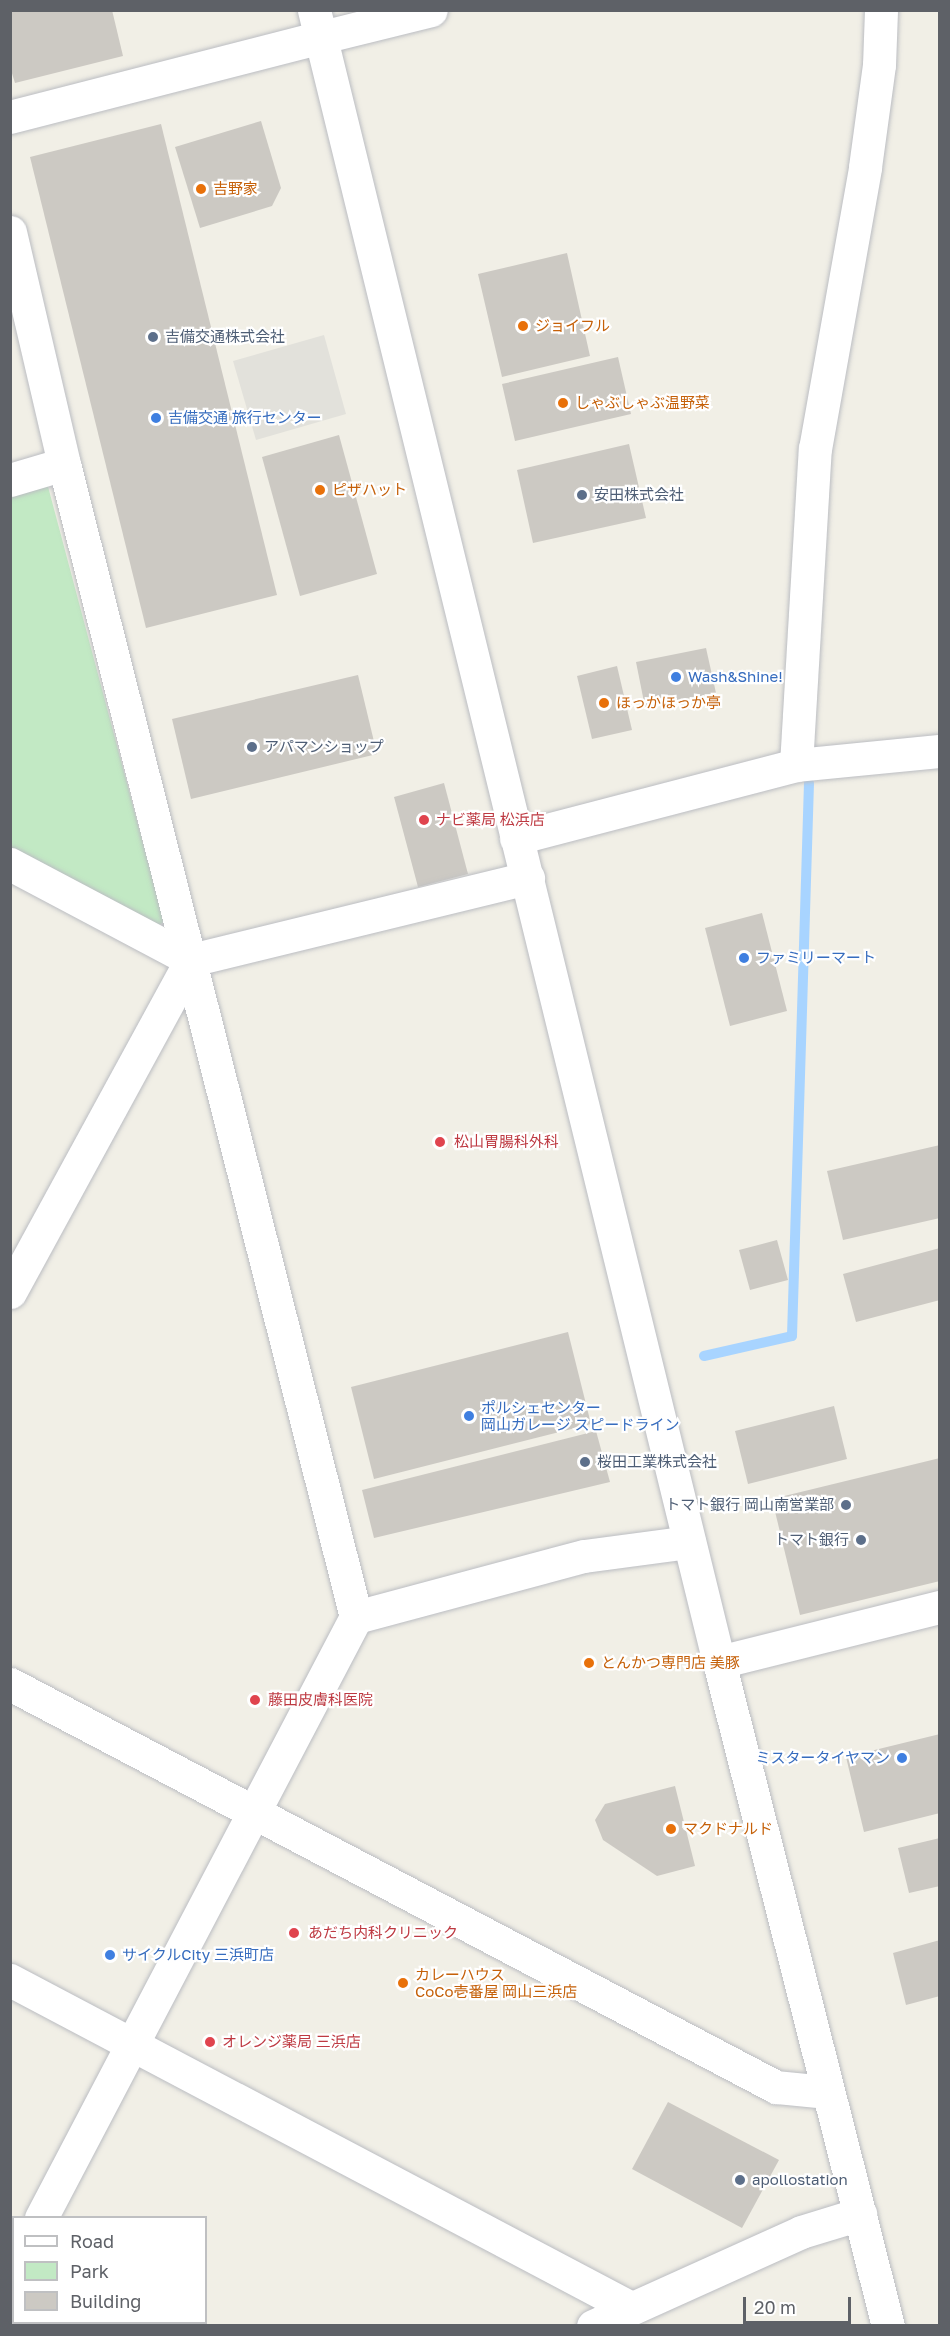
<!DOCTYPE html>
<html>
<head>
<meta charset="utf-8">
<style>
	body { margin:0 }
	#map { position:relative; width:950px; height:2336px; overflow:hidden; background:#f1efe6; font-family:"Golos Text","Noto Sans JP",sans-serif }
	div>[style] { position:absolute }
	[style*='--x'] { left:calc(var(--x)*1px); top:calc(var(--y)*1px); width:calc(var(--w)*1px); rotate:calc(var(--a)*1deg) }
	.industrial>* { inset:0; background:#e2e1db }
	.green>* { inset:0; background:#c2e9c4 }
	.stream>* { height:10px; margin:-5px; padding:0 5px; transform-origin:5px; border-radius:5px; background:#a8d4ff }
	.building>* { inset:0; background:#ccc9c3 }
	.roads { filter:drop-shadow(0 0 2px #bbbdc2) drop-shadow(0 0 2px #bbbdc2) }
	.street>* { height:33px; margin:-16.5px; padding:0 16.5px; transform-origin:16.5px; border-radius:16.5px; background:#fff }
	.secondary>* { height:33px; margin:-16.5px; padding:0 16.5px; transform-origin:16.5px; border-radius:16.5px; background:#fff }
	.dots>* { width:16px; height:16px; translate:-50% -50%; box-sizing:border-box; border:3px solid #fff; border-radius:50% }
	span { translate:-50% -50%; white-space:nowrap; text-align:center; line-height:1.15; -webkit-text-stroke:4.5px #fff; paint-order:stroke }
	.food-label { font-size:15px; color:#c56008 }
	.left { translate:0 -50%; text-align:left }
	.service-label { font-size:15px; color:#4e5e75 }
	.right { translate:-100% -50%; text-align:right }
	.shop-label { font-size:15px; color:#366cbe }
	.health-label { font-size:15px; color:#be3a42 }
	.frame { position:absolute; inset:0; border:12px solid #5e6167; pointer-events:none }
	.legend { position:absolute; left:12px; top:2216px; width:195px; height:108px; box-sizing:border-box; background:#fff; border:2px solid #bfc0c2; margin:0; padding:8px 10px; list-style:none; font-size:18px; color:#5e6167 }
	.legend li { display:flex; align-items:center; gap:12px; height:30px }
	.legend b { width:30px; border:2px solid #bfc0c2 }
	.scale { position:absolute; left:743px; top:2297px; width:108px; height:27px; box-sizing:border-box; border:3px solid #5e6167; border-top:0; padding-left:8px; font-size:18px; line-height:21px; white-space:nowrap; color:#5e6167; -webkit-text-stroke:4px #fff; paint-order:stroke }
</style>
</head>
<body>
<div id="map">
	<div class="industrial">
		<div style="clip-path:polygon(324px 335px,346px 414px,256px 440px,233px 361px)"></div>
	</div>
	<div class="green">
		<div style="clip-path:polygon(46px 479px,164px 922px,156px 927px,11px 850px,10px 490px)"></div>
	</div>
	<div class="stream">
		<div style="--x:704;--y:1356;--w:90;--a:-12.8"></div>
		<div style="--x:792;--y:1336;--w:553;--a:-88.24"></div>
	</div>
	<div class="building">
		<div style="clip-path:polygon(10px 10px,112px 10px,123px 56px,15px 83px,10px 67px)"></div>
		<div style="clip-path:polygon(261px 121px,281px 188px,272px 206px,200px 228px,175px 147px)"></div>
		<div style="clip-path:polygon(161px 124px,277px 595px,146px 628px,30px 157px)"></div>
		<div style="clip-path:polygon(567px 253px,590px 356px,502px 377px,478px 274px)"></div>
		<div style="clip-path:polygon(618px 357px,631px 414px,515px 441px,502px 384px)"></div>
		<div style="clip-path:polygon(339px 435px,377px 574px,300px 596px,262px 457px)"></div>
		<div style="clip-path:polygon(629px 444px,646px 518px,533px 543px,517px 470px)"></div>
		<div style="clip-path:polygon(706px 648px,716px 693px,645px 707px,636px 662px)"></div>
		<div style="clip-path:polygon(617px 666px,632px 730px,592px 739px,577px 676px)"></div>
		<div style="clip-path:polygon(358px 675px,377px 754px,191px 799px,172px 719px)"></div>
		<div style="clip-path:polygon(444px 783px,468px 874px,418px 887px,394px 797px)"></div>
		<div style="clip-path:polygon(762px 913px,787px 1011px,730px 1026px,705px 928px)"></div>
		<div style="clip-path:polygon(940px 1145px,940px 1218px,843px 1240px,827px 1171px)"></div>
		<div style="clip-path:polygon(777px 1240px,788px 1280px,750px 1290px,739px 1250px)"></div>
		<div style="clip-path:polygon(940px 1248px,940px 1300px,856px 1322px,843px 1274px)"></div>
		<div style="clip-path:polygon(568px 1332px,591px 1424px,374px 1479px,351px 1387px)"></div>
		<div style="clip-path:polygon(834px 1406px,847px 1459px,748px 1484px,735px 1431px)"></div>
		<div style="clip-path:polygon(596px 1431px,610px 1482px,374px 1538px,362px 1490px)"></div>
		<div style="clip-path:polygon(940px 1458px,940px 1581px,800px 1615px,772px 1499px)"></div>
		<div style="clip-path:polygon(940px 1734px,940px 1813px,864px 1832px,846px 1757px)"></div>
		<div style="clip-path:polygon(675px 1786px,695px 1866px,657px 1876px,603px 1840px,595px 1820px,605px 1804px)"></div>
		<div style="clip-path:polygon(940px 1838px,940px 1886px,909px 1893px,898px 1848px)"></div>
		<div style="clip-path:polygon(940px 1940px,940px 1996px,906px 2005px,893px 1953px)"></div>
		<div style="clip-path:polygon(668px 2102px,779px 2160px,742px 2228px,632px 2169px)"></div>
	</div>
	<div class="roads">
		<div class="street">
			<div style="--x:322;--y:37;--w:112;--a:-13.9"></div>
			<div style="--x:10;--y:232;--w:238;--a:76.9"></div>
			<div style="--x:64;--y:464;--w:1189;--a:75.79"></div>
			<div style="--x:356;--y:1617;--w:679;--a:117.66"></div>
			<div style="--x:10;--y:480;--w:56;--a:-16.5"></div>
			<div style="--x:796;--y:765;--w:317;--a:-86.6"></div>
			<div style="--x:815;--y:449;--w:286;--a:-79.9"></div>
			<div style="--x:865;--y:167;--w:103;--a:-82.2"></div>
			<div style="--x:879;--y:65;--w:55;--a:-87.9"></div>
			<div style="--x:516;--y:838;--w:289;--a:-14.6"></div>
			<div style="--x:796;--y:765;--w:145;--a:-5.6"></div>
			<div style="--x:10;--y:864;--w:205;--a:27.9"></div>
			<div style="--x:191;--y:960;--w:347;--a:-13.7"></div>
			<div style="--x:10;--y:1292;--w:378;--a:-61.4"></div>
			<div style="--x:356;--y:1617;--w:236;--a:-15"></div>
			<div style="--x:584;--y:1556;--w:106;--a:-7.6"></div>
			<div style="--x:10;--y:1980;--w:702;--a:27.84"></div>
			<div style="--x:10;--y:2276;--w:7;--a:-56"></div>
		</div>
		<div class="secondary">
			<div style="--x:314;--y:10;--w:1701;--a:76.23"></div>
			<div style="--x:719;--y:1662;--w:685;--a:75.72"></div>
			<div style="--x:10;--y:117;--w:322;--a:-14.4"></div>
			<div style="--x:719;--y:1662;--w:228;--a:-14"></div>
			<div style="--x:10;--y:1684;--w:866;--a:27.75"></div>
			<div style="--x:776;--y:2087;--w:51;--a:5.6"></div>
			<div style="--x:593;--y:2326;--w:228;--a:-24.3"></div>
			<div style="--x:801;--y:2232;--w:62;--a:-17"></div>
		</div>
	</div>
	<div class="dots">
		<div style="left:201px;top:189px;background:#e8710a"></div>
		<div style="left:523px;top:326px;background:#e8710a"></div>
		<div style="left:153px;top:337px;background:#5c6f8a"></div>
		<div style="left:563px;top:403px;background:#e8710a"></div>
		<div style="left:156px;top:418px;background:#3f7fe0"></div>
		<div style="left:320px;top:490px;background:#e8710a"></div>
		<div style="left:582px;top:495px;background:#5c6f8a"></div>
		<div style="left:676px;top:677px;background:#3f7fe0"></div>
		<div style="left:604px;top:703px;background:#e8710a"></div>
		<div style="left:252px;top:747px;background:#5c6f8a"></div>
		<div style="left:424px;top:820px;background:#e0444e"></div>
		<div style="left:744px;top:958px;background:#3f7fe0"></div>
		<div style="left:440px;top:1142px;background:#e0444e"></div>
		<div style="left:469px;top:1416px;background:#3f7fe0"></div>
		<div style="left:585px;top:1462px;background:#5c6f8a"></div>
		<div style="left:846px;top:1505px;background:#5c6f8a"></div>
		<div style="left:861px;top:1540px;background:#5c6f8a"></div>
		<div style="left:589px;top:1663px;background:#e8710a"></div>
		<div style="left:255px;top:1700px;background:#e0444e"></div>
		<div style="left:902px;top:1758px;background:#3f7fe0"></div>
		<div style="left:671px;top:1829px;background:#e8710a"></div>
		<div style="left:294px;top:1933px;background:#e0444e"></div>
		<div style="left:110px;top:1955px;background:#3f7fe0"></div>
		<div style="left:403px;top:1983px;background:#e8710a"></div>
		<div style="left:210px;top:2042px;background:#e0444e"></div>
		<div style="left:740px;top:2180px;background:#5c6f8a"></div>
	</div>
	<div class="food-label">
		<span class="left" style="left:213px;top:189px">吉野家</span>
		<span class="left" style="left:535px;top:326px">ジョイフル</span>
		<span class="left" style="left:575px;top:403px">しゃぶしゃぶ温野菜</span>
		<span class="left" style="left:332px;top:490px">ピザハット</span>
		<span class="left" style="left:616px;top:703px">ほっかほっか亭</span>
		<span class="left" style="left:601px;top:1663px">とんかつ専門店 美豚</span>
		<span class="left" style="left:683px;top:1829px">マクドナルド</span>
		<span class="left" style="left:415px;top:1983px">カレーハウス<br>CoCo壱番屋 岡山三浜店</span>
	</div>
	<div class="service-label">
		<span class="left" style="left:165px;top:337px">吉備交通株式会社</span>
		<span class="left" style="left:594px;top:495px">安田株式会社</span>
		<span class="left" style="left:264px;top:747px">アパマンショップ</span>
		<span class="left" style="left:597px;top:1462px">桜田工業株式会社</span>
		<span class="right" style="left:834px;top:1505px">トマト銀行 岡山南営業部</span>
		<span class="right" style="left:849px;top:1540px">トマト銀行</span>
		<span class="left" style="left:752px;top:2180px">apollostation</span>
	</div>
	<div class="shop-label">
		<span class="left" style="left:168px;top:418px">吉備交通 旅行センター</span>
		<span class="left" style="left:688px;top:677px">Wash&amp;Shine!</span>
		<span class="left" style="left:756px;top:958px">ファミリーマート</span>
		<span class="left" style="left:481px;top:1416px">ポルシェセンター<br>岡山ガレージ スピードライン</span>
		<span class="right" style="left:890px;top:1758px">ミスタータイヤマン</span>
		<span class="left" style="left:122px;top:1955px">サイクルCity 三浜町店</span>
	</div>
	<div class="health-label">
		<span class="left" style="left:436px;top:820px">ナビ薬局 松浜店</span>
		<span class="left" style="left:454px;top:1142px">松山胃腸科外科</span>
		<span class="left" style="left:268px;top:1700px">藤田皮膚科医院</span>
		<span class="left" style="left:308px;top:1933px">あだち内科クリニック</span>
		<span class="left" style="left:222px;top:2042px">オレンジ薬局 三浜店</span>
	</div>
	<div class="frame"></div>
	<ul class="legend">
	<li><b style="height:8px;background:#fff"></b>Road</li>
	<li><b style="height:16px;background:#c2e9c4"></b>Park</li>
	<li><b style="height:16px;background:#ccc9c3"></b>Building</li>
	</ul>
	<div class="scale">20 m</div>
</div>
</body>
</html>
